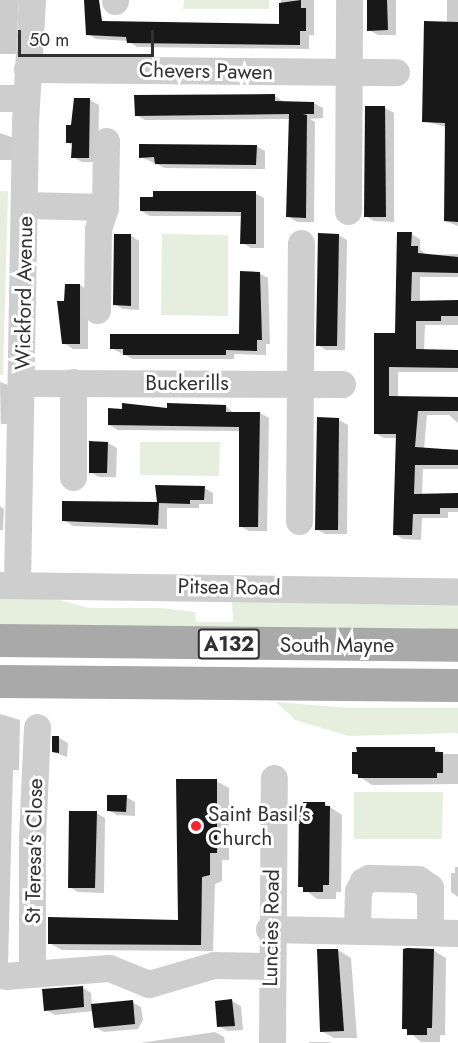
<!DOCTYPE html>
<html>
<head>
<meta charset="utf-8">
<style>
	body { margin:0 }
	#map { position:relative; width:458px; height:1043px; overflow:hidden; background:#fff; font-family:Jost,sans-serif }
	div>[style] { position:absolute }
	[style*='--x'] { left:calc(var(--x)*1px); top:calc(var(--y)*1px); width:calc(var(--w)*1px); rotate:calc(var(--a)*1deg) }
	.green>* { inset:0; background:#e6efde }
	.shadow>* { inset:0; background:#0003 }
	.building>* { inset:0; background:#181818 }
	.minor>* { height:27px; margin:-13.5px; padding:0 13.5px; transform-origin:13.5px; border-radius:13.5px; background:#cecece }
	.major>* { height:33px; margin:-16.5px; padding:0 16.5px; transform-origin:16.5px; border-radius:16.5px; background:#a9a9a9 }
	.dots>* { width:16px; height:16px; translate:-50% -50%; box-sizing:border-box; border:3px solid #fff; border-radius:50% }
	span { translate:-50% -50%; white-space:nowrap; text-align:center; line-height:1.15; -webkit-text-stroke:6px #fff; paint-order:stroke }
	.shield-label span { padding:2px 4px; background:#fff; border:2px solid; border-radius:4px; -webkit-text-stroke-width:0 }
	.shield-label { font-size:20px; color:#313131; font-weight:700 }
	.street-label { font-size:21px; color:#313131 }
	.poi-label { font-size:21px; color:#313131 }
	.left { translate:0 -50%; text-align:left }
	.scale { position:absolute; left:18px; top:30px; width:136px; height:27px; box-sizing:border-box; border:3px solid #313131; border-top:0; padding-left:8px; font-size:18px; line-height:21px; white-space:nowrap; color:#313131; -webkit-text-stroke:4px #fff; paint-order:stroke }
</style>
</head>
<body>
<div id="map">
	<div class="green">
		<div style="clip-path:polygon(184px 0,269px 0,269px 9px,183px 9px)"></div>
		<div style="clip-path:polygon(0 191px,8px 191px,3px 375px,0 375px)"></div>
		<div style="clip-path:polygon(162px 234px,228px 235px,228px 316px,161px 315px)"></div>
		<div style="clip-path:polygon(140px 442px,220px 442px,219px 476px,140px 475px)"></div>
		<div style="clip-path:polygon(0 599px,57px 599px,88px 608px,162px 608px,195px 612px,196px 622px,233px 622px,232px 602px,458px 601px,458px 637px,443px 637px,426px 628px,0 631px)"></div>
		<div style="clip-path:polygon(276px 702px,349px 708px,458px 708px,458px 733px,349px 736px,295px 720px)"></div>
		<div style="clip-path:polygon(354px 792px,443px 792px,442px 839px,354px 839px)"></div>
	</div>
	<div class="shadow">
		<div style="clip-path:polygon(0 0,19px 0,16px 54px,0 54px)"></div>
		<div style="clip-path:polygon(281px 0,314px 0,314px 35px,309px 35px,309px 49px,137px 47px,128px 41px,96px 39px,88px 34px,281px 25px)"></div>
		<div style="clip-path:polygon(369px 0,396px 0,396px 35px,378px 35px,369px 30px)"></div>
		<div style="clip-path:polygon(447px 0,458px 0,458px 226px,445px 221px,446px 127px,424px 121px,447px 24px)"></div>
		<div style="clip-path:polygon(275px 96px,284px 102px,314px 103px,323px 108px,323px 118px,310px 119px,315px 122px,314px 222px,297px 222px,288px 216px,290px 119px,145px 120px,136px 115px)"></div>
		<div style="clip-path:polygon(90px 100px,99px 105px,98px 162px,82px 162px,73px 157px,73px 146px,67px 142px)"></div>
		<div style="clip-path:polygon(385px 108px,394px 113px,394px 222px,374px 221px,365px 216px)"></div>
		<div style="clip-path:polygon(0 133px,14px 138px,13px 160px,0 160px)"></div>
		<div style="clip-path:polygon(256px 146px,265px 151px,265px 169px,165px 168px,141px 157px)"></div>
		<div style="clip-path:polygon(255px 193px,264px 198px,264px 248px,251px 248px,242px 243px,242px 216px,150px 216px,141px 211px)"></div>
		<div style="clip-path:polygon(411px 234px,420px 239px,420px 249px,426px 255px,458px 254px,458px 277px,420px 277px,420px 302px,458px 302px,458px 325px,425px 325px,424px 352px,458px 352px,458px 372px,398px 372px,398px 398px,458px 398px,458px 423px,449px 415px,427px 415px,424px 449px,458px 449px,458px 469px,423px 469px,422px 495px,458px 495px,458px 512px,448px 512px,448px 518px,422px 518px,421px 540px,403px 539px,394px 534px,398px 438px,384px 438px,375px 433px,375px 378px,396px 335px)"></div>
		<div style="clip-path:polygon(130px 235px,139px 241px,139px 310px,123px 309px,114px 304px)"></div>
		<div style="clip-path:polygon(338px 235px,347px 240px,345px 350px,326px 350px,318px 345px)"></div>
		<div style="clip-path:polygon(259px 273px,268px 278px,270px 344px,266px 344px,266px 355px,234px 354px,234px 359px,133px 359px,111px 348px,241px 336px)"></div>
		<div style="clip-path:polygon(80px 285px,88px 290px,88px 349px,73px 349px,64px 343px,66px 302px)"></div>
		<div style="clip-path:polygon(0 382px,13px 387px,13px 424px,1px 424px,1px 434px)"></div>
		<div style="clip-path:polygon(168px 405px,226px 406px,235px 414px,260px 413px,269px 418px,267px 531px,249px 531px,240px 526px,240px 431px,118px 430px,109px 425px,168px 410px)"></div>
		<div style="clip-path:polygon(339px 420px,348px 425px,347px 534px,325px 534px,316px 529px)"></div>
		<div style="clip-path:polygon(108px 443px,117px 448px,116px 477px,99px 477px,90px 472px)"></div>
		<div style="clip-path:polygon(156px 487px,204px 488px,213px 493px,213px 504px,199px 504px,199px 508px,167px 508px,167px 529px,73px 526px,64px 520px,158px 503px)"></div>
		<div style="clip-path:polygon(0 506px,4px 509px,3px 530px,0 530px)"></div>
		<div style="clip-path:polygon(0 714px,20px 720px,19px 770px,13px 770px,8px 967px,0 978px)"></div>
		<div style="clip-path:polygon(59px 738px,68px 743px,67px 757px,53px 752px)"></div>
		<div style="clip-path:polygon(358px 749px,435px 749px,444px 754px,458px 754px,458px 784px,372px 785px,354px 773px)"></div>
		<div style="clip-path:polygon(216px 781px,229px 788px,229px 860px,222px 860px,222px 881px,215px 884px,213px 951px,62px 950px,49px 943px,180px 922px)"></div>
		<div style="clip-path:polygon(126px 797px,135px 802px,135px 816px,117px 815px,108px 810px)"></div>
		<div style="clip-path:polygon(324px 803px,342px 815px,341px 892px,336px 892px,336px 899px,317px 899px,300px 886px)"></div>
		<div style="clip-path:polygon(96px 813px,105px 818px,104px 893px,78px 892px,69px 887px)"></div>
		<div style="clip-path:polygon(455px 867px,458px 867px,458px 897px,451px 892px,451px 873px,455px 873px)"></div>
		<div style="clip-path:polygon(338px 950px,351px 958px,357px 1038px,334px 1038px,321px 1031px)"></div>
		<div style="clip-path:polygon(433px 950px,446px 958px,445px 1035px,440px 1035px,440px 1042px,421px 1042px,404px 1028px)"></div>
		<div style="clip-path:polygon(82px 987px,91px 993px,92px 1006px,132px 1002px,141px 1007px,143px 1020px,138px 1029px,104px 1032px,95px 1027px,94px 1011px,55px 1015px,46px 1010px)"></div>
		<div style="clip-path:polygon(232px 1001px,241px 1006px,243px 1030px,228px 1031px,219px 1026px)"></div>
		<div style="clip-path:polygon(215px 1032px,224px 1037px,225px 1043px,140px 1043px)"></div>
		<div style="clip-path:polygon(309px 1042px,329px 1042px,332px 1043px,309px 1043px)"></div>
	</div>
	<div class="building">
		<div style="clip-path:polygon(84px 0,99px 0,102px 21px,279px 24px,279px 3px,301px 0,301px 8px,306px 8px,306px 31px,300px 31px,300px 45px,127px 43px,126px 37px,86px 35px)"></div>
		<div style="clip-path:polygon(367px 0,387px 0,388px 30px,367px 31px)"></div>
		<div style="clip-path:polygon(424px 21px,458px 22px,458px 222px,444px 221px,445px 123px,422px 122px)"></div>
		<div style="clip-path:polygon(275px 94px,275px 101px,314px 102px,314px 114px,303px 114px,307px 115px,306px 218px,286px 217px,289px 114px,135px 116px,134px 95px)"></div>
		<div style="clip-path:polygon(74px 98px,90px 98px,89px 158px,71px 158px,72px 143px,66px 143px,66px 125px,71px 125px)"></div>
		<div style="clip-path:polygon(365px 106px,385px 106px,386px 217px,364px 217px)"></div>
		<div style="clip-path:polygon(139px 144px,257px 145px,256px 165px,155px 164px,154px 157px,139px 158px)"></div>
		<div style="clip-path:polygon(153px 191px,256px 191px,256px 244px,240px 244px,241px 212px,140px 211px,140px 197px,153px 197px)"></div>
		<div style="clip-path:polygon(397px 232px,412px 232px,411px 246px,418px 246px,418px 253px,458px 257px,458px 273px,412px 272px,411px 301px,458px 300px,458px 316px,441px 316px,441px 321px,416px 321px,416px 349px,458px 350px,458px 368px,389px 367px,389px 396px,458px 397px,458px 411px,418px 411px,415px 447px,458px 450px,458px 465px,415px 465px,414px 494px,458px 493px,458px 508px,440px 508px,440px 514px,413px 514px,412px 535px,393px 535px,396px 434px,374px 434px,374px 333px,395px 333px)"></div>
		<div style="clip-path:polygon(318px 233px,339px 234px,337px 346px,316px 346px)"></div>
		<div style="clip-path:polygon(114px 234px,131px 234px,131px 306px,113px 305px)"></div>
		<div style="clip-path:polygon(240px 271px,260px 272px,262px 340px,257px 340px,257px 351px,226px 350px,226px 355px,123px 355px,123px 349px,110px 349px,110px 334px,239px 334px)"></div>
		<div style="clip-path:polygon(65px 284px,80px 284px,80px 344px,62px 344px,57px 301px,64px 301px)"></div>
		<div style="clip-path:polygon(122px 403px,167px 408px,167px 403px,226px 405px,226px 412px,260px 412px,258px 527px,239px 527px,239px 427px,108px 425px,108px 408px,122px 409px)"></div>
		<div style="clip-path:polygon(317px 417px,339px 418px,338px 530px,315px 530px)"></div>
		<div style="clip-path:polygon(89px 441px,108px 442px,107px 473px,89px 473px)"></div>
		<div style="clip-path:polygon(155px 485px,205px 486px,204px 500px,190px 500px,190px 504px,159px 503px,158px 525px,62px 521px,62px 501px,157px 502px)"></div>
		<div style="clip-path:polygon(52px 736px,59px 736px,59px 753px,52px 752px)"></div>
		<div style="clip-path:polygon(356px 747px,435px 747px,435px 752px,443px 752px,443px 773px,437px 773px,437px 778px,358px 778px,358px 774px,352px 774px,352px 752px,357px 752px)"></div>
		<div style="clip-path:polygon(176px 779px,217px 779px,217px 853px,210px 853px,210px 875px,202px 877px,201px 945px,48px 944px,48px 917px,178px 920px)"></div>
		<div style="clip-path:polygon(107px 795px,127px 795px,126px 812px,107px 811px)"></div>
		<div style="clip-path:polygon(303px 802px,325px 802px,325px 806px,330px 806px,329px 885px,323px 885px,323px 892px,303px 892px,303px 887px,298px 887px,299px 807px,303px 807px)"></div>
		<div style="clip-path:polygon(69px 811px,97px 811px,95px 888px,68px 888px)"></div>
		<div style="clip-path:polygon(407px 948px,434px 949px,432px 1028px,427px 1028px,427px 1035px,407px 1035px,407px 1029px,402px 1029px,403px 949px)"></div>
		<div style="clip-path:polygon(317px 949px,338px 949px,344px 1031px,320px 1032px)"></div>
		<div style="clip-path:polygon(83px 986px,84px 1007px,44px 1011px,42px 989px)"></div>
		<div style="clip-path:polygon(232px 999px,235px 1026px,217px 1027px,215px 1001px)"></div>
		<div style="clip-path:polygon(133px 1000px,135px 1024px,94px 1028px,91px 1004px)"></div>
	</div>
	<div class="minor">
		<div style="--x:115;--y:1;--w:1;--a:-90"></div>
		<div style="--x:27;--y:69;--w:369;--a:0.5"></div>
		<div style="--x:0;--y:98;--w:26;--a:0"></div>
		<div style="--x:25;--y:205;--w:80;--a:1.4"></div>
		<div style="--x:348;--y:211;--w:211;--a:-89.7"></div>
		<div style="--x:97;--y:310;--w:81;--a:-89.3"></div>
		<div style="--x:98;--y:229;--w:23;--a:-72"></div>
		<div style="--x:105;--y:207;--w:66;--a:-89.1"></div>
		<div style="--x:73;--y:382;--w:95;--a:90"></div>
		<div style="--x:22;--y:383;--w:320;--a:0.2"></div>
		<div style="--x:299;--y:521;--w:278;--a:-89.6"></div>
		<div style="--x:0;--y:585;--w:458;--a:0.8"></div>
		<div style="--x:17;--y:585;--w:463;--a:-89"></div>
		<div style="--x:25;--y:122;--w:122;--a:-86.7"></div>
		<div style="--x:269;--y:929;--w:189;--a:1.2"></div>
		<div style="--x:357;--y:931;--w:40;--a:-88.6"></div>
		<div style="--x:358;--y:891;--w:11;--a:-63"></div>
		<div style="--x:363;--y:881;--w:7;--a:-27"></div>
		<div style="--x:369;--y:878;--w:49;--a:1.2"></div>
		<div style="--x:418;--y:879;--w:14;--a:34"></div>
		<div style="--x:430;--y:887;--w:45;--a:90"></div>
		<div style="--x:32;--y:974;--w:136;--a:-90"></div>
		<div style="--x:32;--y:838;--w:111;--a:-87.4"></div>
		<div style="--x:5;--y:976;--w:104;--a:-4.4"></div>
		<div style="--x:109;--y:968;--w:43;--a:21.8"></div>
		<div style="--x:149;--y:984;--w:68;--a:-16.3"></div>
		<div style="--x:214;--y:965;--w:55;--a:1"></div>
		<div style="--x:272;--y:1043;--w:265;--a:-89.6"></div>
	</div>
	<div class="major">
		<div style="--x:0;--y:640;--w:458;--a:0.6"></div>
		<div style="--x:0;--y:681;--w:458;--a:0.5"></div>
	</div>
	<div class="dots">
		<div style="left:196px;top:826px;background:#f4262f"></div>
	</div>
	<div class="shield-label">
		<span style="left:229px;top:644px">A132</span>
	</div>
	<div class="street-label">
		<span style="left:206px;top:71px;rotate:1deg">Chevers Pawen</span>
		<span style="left:24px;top:293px;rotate:-89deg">Wickford Avenue</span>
		<span style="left:187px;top:383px">Buckerills</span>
		<span style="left:229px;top:587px;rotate:1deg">Pitsea Road</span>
		<span style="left:337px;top:645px">South Mayne</span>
		<span style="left:34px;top:851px;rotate:-89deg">St Teresa's Close</span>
		<span style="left:271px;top:928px;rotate:-89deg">Luncies Road</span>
	</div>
	<div class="poi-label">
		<span class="left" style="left:208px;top:826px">Saint Basil's<br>Church</span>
	</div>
	<div class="scale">50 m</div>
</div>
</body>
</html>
